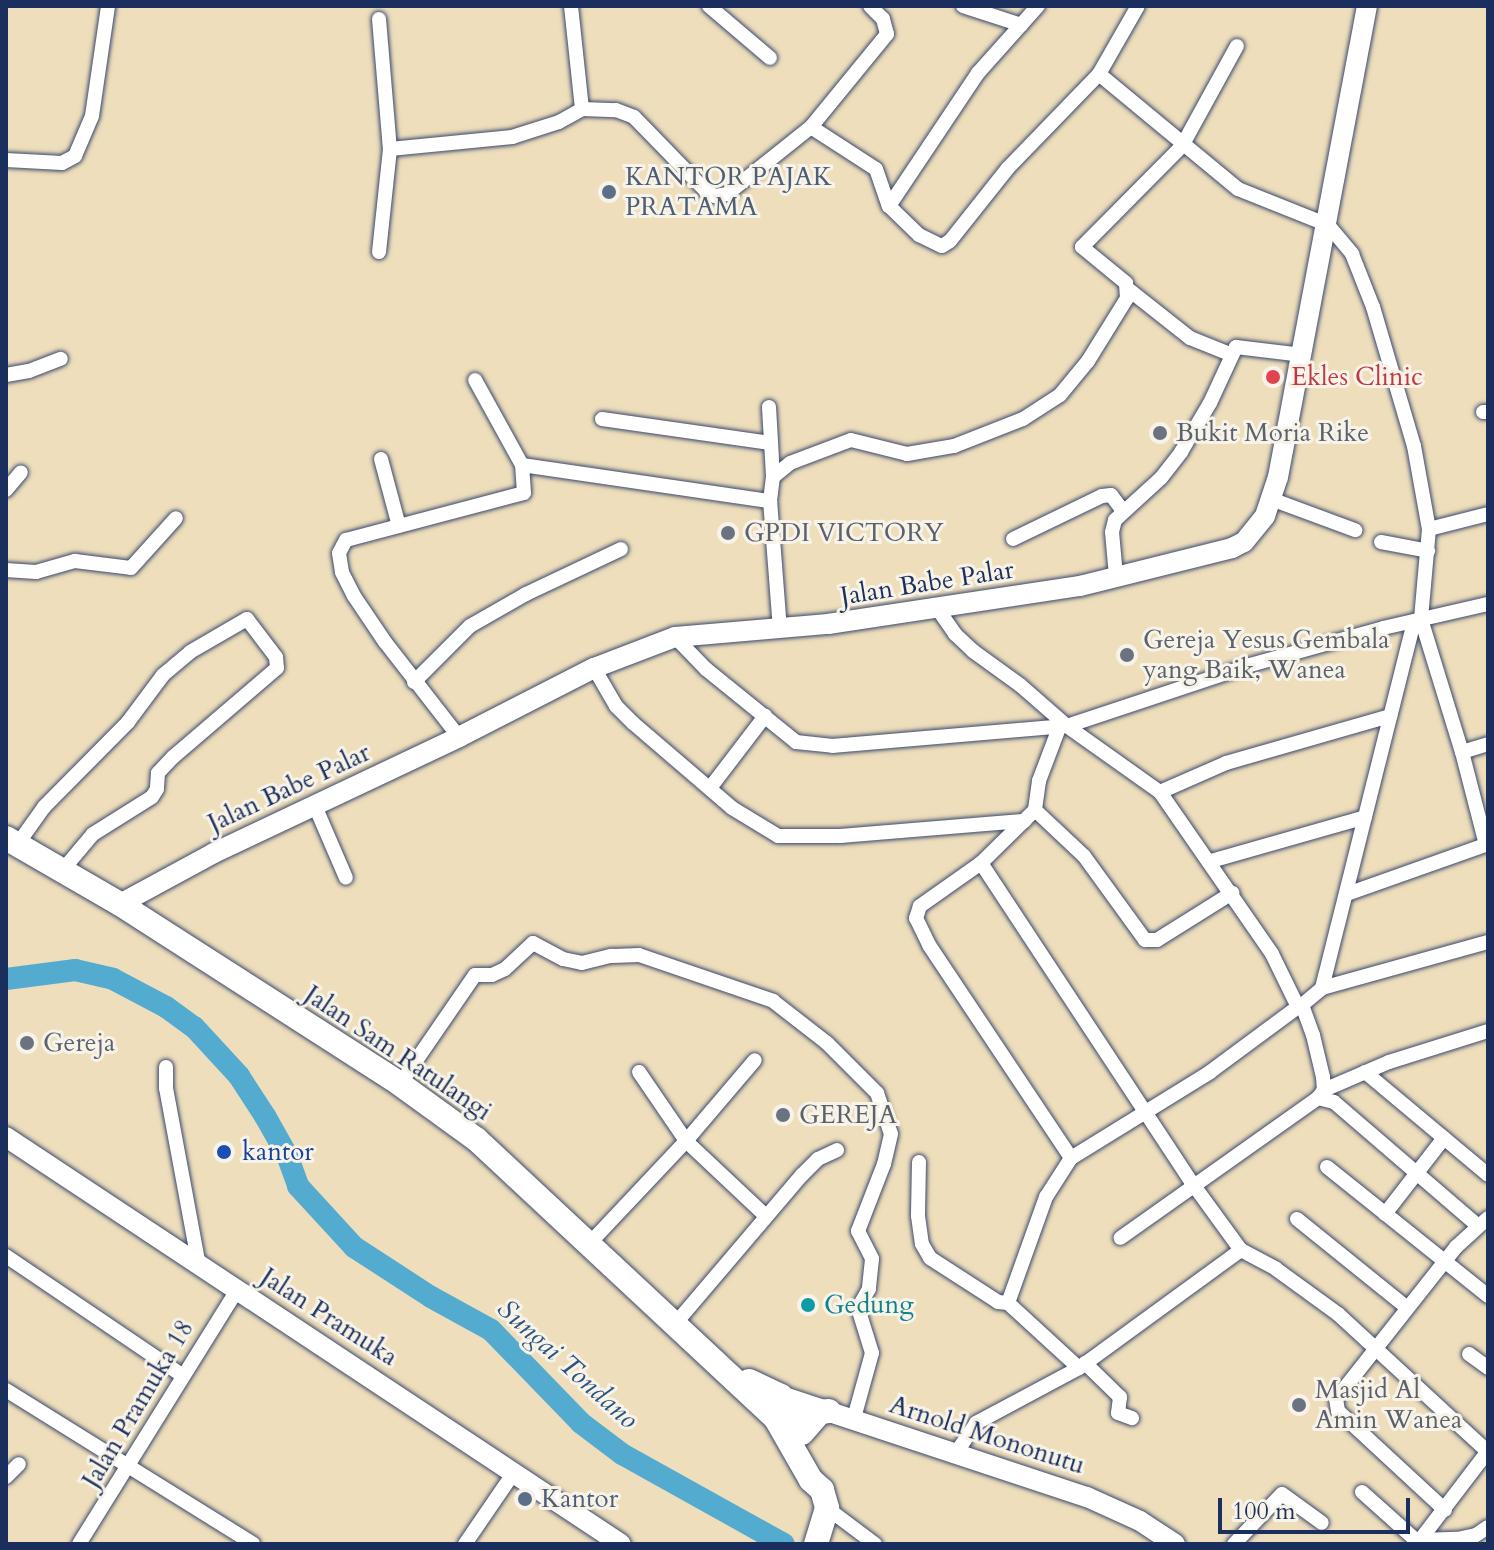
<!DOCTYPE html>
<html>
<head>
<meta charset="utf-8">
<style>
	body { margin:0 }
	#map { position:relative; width:1494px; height:1550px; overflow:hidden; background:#eedebc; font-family:Cardo,serif }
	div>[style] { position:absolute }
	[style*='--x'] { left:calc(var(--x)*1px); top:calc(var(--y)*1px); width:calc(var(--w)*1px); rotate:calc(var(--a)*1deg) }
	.river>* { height:22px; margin:-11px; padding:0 11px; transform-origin:11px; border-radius:11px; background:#53abd0 }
	.roads { filter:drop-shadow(0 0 2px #3b496c) drop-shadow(0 0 2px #3b496c) }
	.street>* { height:14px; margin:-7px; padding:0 7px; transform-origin:7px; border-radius:7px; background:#fff }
	.secondary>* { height:20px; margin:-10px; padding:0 10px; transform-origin:10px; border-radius:10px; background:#fff }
	.primary>* { height:24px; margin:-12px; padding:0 12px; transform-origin:12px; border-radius:12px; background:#fff }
	.dots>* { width:22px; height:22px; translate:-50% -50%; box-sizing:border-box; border:4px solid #f7f3e8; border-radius:50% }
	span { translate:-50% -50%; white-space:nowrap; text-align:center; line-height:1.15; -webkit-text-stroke:6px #f7f3e8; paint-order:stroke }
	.service-label { font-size:26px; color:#4e5e75 }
	.left { translate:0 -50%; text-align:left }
	.health-label { font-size:26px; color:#be3a42 }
	.worship-label { font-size:26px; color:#5b616d }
	.street-label { font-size:26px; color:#1b2f5e }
	.transit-label { font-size:26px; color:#164399 }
	.culture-label { font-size:26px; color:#0d838f }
	.water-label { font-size:28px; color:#2c5480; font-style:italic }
	.frame { position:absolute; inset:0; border:8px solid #1b2f5e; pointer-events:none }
	.scale { position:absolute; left:1218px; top:1498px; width:192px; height:36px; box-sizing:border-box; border:4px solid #1b2f5e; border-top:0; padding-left:10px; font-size:24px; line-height:28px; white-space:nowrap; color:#1b2f5e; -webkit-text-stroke:6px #f7f3e8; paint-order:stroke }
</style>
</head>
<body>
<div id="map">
	<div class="river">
		<div style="--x:6;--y:979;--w:70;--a:-7.4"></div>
		<div style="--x:75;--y:970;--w:39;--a:13"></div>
		<div style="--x:113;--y:979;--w:60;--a:27.8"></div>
		<div style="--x:166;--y:1007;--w:34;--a:36"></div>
		<div style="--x:194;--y:1027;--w:67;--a:47.4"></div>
		<div style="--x:239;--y:1076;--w:48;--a:57"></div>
		<div style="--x:265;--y:1116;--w:45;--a:60.6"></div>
		<div style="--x:287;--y:1155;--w:33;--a:70"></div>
		<div style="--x:298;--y:1186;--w:83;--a:47.4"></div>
		<div style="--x:354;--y:1247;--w:92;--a:33"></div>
		<div style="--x:431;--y:1297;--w:68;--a:28.8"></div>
		<div style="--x:491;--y:1330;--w:129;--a:45.9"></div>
		<div style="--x:581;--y:1423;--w:51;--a:37.1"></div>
		<div style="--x:622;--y:1454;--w:185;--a:29.1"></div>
	</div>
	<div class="roads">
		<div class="street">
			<div style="--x:571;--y:6;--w:104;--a:83.9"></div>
			<div style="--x:582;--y:109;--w:34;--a:2"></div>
			<div style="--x:616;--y:110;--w:19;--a:21"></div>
			<div style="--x:634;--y:117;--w:103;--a:45.8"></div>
			<div style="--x:706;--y:191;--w:10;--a:29"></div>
			<div style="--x:715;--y:196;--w:12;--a:-9"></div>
			<div style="--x:727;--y:194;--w:107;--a:-38.6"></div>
			<div style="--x:811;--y:127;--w:77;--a:32.9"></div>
			<div style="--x:876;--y:169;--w:39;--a:71"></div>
			<div style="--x:889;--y:206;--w:42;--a:44"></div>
			<div style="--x:919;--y:235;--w:25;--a:26"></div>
			<div style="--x:942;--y:246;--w:9;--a:-32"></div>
			<div style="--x:950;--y:241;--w:93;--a:-51.5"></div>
			<div style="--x:1008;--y:168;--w:131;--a:-45.9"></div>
			<div style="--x:1099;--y:74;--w:78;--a:-60.2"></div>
			<div style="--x:709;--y:6;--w:80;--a:40.4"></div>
			<div style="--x:963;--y:6;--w:61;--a:18.1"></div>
			<div style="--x:379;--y:19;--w:130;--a:85.2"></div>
			<div style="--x:390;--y:149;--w:123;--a:-5.6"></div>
			<div style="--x:512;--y:137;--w:49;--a:-17.7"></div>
			<div style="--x:559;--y:122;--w:26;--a:-29"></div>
			<div style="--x:1099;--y:74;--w:180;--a:39.6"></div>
			<div style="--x:1238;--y:189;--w:97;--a:21.8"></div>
			<div style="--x:1328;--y:225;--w:38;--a:50"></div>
			<div style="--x:1352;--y:254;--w:57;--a:68.4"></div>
			<div style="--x:1373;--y:307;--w:145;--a:73.6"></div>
			<div style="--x:1414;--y:446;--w:84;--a:79.8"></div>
			<div style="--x:1429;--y:529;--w:90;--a:95.1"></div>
			<div style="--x:1421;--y:619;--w:139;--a:72.9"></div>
			<div style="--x:1462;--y:752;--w:96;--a:75.5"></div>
			<div style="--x:811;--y:127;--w:120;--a:-50.7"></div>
			<div style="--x:887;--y:34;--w:16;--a:-105"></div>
			<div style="--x:883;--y:19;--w:18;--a:-135"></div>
			<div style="--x:6;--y:160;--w:56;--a:3.1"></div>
			<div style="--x:62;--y:163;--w:15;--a:-28"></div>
			<div style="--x:75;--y:156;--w:43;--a:-67"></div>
			<div style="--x:92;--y:116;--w:111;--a:-81.7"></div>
			<div style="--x:889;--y:206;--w:160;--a:-56.2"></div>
			<div style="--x:978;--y:73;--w:90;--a:-48.2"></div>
			<div style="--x:379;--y:252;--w:104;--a:-83.9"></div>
			<div style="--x:1128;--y:289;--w:79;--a:38.3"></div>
			<div style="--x:1190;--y:338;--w:45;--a:22"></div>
			<div style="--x:6;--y:375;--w:23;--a:-10"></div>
			<div style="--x:29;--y:371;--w:34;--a:-21"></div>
			<div style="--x:769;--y:407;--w:70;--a:86.7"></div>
			<div style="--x:1483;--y:412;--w:5;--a:0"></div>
			<div style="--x:602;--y:419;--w:170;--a:8.1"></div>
			<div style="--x:381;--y:459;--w:69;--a:75"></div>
			<div style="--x:522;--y:465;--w:251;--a:8.3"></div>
			<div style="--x:6;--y:490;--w:23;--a:-50"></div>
			<div style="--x:1271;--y:499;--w:90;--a:20.3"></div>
			<div style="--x:1429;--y:529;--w:61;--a:-14.3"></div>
			<div style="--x:1013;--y:539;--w:99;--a:-25.8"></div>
			<div style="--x:1102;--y:496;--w:9;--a:-6"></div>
			<div style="--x:1111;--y:495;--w:21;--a:53"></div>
			<div style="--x:1381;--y:542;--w:48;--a:10.8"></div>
			<div style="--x:6;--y:570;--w:30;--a:4"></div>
			<div style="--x:36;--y:572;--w:41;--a:-15.8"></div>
			<div style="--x:75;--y:561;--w:56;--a:7.1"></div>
			<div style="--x:131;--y:568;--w:67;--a:-48"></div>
			<div style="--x:1116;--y:576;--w:44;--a:-95.2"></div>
			<div style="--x:1112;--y:532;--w:12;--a:-76"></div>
			<div style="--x:1115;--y:520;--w:62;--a:-42.4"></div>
			<div style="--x:1161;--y:478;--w:33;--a:-52"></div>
			<div style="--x:1181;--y:452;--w:57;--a:-59.4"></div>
			<div style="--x:1210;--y:403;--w:62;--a:-65.1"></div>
			<div style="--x:1236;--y:347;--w:67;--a:6.8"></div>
			<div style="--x:937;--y:608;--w:32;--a:55"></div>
			<div style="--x:955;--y:634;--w:25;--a:43"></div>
			<div style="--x:973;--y:651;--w:58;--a:35.9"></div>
			<div style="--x:1020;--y:685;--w:62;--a:41.1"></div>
			<div style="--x:1067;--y:726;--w:114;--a:35.4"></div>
			<div style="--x:1160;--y:792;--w:197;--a:55.3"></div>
			<div style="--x:1272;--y:954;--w:59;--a:63.9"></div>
			<div style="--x:1298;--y:1007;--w:4;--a:-27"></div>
			<div style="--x:1302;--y:1005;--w:32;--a:70"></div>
			<div style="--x:1313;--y:1035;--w:43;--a:76.6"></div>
			<div style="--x:1323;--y:1077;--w:13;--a:86"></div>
			<div style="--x:1324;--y:1090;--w:10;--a:127"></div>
			<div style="--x:1318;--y:1098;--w:242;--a:144.7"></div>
			<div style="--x:780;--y:630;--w:129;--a:-94.4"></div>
			<div style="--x:770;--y:501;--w:24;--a:-83"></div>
			<div style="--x:773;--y:477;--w:22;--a:-39"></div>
			<div style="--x:790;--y:463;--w:65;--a:-20.7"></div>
			<div style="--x:851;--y:440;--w:58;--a:14"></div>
			<div style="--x:907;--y:454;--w:48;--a:-9.7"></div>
			<div style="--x:954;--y:446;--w:74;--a:-21.4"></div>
			<div style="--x:1023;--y:419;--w:44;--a:-33"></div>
			<div style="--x:1060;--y:395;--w:44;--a:-50.5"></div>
			<div style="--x:1088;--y:361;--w:74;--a:-58.2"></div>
			<div style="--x:1127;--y:298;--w:15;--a:-94"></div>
			<div style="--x:1126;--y:283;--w:57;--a:-140.7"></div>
			<div style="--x:1082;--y:247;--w:142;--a:-45.3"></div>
			<div style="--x:1182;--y:146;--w:114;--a:-61.2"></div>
			<div style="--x:675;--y:637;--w:45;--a:45.9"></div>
			<div style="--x:706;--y:669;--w:116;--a:39"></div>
			<div style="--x:796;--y:742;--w:37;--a:6"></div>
			<div style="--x:833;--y:746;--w:235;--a:-4.9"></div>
			<div style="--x:1067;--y:726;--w:193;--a:-18.4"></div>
			<div style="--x:1250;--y:665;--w:138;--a:-15.5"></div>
			<div style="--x:1383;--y:628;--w:108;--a:-12.9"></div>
			<div style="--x:594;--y:668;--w:44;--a:59.9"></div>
			<div style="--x:616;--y:706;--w:24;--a:45"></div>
			<div style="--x:633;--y:723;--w:130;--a:40.6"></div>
			<div style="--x:732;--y:808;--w:54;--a:31.3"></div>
			<div style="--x:778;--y:836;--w:63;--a:0"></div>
			<div style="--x:841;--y:836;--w:184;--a:-4.7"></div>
			<div style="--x:414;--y:682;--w:79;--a:-45"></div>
			<div style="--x:470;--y:626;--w:64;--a:-29.7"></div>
			<div style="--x:526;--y:594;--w:105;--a:-25.3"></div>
			<div style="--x:1059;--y:728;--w:57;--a:110.7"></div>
			<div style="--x:1039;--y:781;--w:29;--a:98"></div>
			<div style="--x:1035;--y:810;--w:76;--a:135.5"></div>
			<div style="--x:981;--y:863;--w:75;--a:144.8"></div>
			<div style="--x:920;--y:906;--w:13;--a:108"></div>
			<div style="--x:916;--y:918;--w:30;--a:64"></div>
			<div style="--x:929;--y:945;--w:256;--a:56.3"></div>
			<div style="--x:459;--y:737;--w:120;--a:-127.9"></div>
			<div style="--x:385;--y:642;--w:55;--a:-124"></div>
			<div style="--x:354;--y:596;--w:27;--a:-117"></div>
			<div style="--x:342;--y:572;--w:19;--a:-99"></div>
			<div style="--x:339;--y:553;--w:15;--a:-62"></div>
			<div style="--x:346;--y:540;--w:184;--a:-14.8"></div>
			<div style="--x:524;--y:493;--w:28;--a:-94"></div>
			<div style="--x:522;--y:465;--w:97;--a:-118.9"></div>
			<div style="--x:1462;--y:752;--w:27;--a:-17"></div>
			<div style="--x:710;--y:788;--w:91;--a:-52.6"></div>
			<div style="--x:1160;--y:792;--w:72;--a:-23.7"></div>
			<div style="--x:1226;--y:763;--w:171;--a:-16"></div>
			<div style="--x:315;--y:806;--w:78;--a:66.7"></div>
			<div style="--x:1035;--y:810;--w:67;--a:43.2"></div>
			<div style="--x:1084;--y:856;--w:104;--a:54"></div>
			<div style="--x:1145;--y:940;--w:12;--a:0"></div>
			<div style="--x:1157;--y:940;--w:89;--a:-32.1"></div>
			<div style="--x:17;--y:845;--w:47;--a:-54.6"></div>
			<div style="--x:44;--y:807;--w:120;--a:-45.3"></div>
			<div style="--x:128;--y:722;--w:59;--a:-53.3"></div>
			<div style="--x:163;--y:675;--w:35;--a:-40"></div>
			<div style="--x:190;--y:652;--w:66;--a:-30.1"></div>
			<div style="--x:247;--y:619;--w:48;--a:52.7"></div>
			<div style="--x:276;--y:657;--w:11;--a:85"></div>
			<div style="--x:277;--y:668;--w:137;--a:139.4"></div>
			<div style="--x:173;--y:757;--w:22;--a:133"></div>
			<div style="--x:158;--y:773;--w:16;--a:94"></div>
			<div style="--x:157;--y:789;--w:9;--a:122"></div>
			<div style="--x:152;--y:797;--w:70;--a:147.9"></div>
			<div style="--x:93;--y:834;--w:50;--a:130.1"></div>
			<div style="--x:1211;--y:861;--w:160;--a:-15.9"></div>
			<div style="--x:981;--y:863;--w:388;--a:56.6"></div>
			<div style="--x:1195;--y:1187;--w:78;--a:53.9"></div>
			<div style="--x:1241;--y:1250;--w:40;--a:28"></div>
			<div style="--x:1276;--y:1269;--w:77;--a:36"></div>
			<div style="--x:1338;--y:1314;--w:204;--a:42.6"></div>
			<div style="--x:1347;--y:894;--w:150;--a:-19.5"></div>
			<div style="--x:1322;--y:988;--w:172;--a:-15.5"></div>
			<div style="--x:1302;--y:1005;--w:26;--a:-40"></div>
			<div style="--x:1322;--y:988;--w:378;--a:-75.9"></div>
			<div style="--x:166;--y:1067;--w:21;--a:90"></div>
			<div style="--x:166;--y:1088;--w:176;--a:79.5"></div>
			<div style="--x:639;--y:1072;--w:83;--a:55.7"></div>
			<div style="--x:686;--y:1141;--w:110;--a:43.2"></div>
			<div style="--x:1365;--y:1072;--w:160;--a:39.9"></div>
			<div style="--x:400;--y:1084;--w:132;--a:-55.5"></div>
			<div style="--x:475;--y:975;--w:17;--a:0"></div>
			<div style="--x:492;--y:975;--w:14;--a:-25"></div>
			<div style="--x:505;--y:969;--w:38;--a:-43"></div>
			<div style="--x:533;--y:943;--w:34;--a:28"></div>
			<div style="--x:563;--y:959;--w:19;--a:12"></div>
			<div style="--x:582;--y:963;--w:30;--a:-14"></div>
			<div style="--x:611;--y:956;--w:28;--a:-2"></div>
			<div style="--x:639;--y:955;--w:142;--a:18.9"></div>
			<div style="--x:773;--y:1001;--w:68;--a:37.9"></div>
			<div style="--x:827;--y:1043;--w:71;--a:45"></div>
			<div style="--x:877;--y:1093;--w:43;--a:71.1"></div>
			<div style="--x:891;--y:1134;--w:31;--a:103"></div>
			<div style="--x:884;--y:1164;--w:72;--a:111.2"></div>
			<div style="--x:858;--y:1231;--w:31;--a:63"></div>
			<div style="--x:872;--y:1259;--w:30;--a:96"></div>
			<div style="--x:869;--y:1289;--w:22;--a:120"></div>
			<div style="--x:858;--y:1308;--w:47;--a:72.7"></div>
			<div style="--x:872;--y:1353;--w:67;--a:105.5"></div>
			<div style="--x:1324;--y:1090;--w:71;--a:-23.3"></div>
			<div style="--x:1389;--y:1062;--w:104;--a:-17.4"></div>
			<div style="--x:1318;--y:1098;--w:16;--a:14"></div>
			<div style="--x:1334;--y:1102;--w:190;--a:40.7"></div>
			<div style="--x:919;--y:1162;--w:54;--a:91.1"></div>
			<div style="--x:918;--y:1216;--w:28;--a:82"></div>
			<div style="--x:922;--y:1244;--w:16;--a:60"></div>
			<div style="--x:930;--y:1258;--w:81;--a:32.9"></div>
			<div style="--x:998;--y:1302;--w:10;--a:6"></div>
			<div style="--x:1008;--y:1303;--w:96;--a:42.5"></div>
			<div style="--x:1327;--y:1167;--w:206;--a:38.7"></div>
			<div style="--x:1385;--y:1214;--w:96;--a:-52.2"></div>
			<div style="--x:1297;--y:1219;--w:140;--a:38.9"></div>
			<div style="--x:589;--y:1244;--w:141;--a:-46.7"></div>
			<div style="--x:686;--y:1141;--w:106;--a:-49.6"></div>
			<div style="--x:6;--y:1256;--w:212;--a:34.1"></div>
			<div style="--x:1008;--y:1303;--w:113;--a:-70.3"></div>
			<div style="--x:1046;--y:1197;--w:46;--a:-57.3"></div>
			<div style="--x:1071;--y:1158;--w:163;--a:-31.7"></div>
			<div style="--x:1210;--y:1072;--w:109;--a:-36.5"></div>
			<div style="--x:675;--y:1324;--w:196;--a:-49.6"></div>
			<div style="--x:802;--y:1175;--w:23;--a:-45"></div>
			<div style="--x:818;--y:1159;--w:21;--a:-25"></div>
			<div style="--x:1469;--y:1354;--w:24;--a:36"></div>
			<div style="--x:1085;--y:1363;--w:49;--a:44.2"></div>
			<div style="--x:1120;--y:1397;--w:16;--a:97"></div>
			<div style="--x:1118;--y:1413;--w:15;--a:20"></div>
			<div style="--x:6;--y:1390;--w:291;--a:31.9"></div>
			<div style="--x:954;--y:1456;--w:40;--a:-56"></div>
			<div style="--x:976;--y:1423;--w:117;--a:-28.1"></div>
			<div style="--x:1079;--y:1368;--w:200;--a:-36.1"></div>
			<div style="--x:6;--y:1477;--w:18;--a:-45"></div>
			<div style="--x:1362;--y:1492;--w:75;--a:41.8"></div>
			<div style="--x:827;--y:1508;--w:60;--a:36.9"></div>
			<div style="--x:1445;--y:1510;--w:146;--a:-137.2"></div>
			<div style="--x:1338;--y:1411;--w:12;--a:-99"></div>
			<div style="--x:1336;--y:1399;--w:194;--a:-51.7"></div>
			<div style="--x:1456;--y:1247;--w:43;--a:-42.2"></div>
			<div style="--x:1420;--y:1540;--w:37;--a:-2"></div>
			<div style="--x:1457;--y:1539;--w:19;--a:-12"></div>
			<div style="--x:1476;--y:1535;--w:14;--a:-34"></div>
			<div style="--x:79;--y:1544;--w:301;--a:-58.1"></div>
			<div style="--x:465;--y:1544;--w:88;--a:-55.6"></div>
			<div style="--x:1234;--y:1544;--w:69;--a:-46.2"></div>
			<div style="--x:1282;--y:1494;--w:49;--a:35.9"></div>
			<div style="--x:1417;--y:1544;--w:117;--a:-52.6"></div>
		</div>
		<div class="secondary">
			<div style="--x:120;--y:904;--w:107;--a:-28.5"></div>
			<div style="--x:214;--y:853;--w:271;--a:-25.3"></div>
			<div style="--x:459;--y:737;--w:152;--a:-27.1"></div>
			<div style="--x:594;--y:668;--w:87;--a:-20.9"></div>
			<div style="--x:675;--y:637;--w:154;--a:-4.9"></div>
			<div style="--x:828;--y:624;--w:255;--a:-8.6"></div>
			<div style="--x:1080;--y:586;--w:157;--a:-14"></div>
			<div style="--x:1232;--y:548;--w:13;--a:-27"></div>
			<div style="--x:1244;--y:542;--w:33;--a:-51"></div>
			<div style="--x:1265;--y:516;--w:41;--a:-71.6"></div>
			<div style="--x:1278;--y:477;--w:479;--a:-79.3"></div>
			<div style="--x:6;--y:1137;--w:737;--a:33.5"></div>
			<div style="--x:781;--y:1396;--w:322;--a:18.3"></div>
			<div style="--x:1087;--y:1497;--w:58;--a:24.4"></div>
			<div style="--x:1140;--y:1521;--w:42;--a:33.3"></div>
		</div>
		<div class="primary">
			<div style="--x:6;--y:838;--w:132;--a:30.1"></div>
			<div style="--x:120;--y:904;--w:333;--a:32.7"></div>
			<div style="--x:400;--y:1084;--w:94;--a:35.9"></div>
			<div style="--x:476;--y:1139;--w:410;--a:43"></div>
			<div style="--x:776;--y:1419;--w:70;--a:60.2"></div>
			<div style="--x:811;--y:1480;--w:15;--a:42"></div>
			<div style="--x:822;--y:1490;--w:19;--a:74"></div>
			<div style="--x:827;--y:1508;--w:38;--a:107"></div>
			<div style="--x:749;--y:1381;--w:35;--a:25"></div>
			<div style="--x:781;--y:1396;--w:40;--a:60.3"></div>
			<div style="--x:802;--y:1433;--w:28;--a:-49"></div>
			<div style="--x:820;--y:1412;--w:9;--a:-6"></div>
		</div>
	</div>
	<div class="dots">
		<div style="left:609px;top:192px;background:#5c6f8a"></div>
		<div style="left:1273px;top:377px;background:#e0444e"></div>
		<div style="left:1160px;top:433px;background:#6b7280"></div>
		<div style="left:728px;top:533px;background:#6b7280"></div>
		<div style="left:1127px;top:655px;background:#6b7280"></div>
		<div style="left:27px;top:1043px;background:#6b7280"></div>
		<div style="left:783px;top:1115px;background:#6b7280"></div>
		<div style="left:224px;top:1152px;background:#1a4fb4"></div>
		<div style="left:808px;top:1305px;background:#0f9aa8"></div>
		<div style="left:1299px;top:1405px;background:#6b7280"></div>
		<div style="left:525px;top:1499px;background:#5c6f8a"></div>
	</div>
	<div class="service-label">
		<span class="left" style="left:625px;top:192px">KANTOR PAJAK<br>PRATAMA</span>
		<span class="left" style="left:541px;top:1499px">Kantor</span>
	</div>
	<div class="health-label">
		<span class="left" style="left:1291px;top:377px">Ekles Clinic</span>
	</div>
	<div class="worship-label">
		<span class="left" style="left:1176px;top:433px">Bukit Moria Rike</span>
		<span class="left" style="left:744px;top:533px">GPDI VICTORY</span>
		<span class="left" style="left:1143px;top:655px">Gereja Yesus Gembala<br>yang Baik, Wanea</span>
		<span class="left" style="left:43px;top:1043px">Gereja</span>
		<span class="left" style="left:799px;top:1115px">GEREJA</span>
		<span class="left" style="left:1315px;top:1405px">Masjid Al<br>Amin Wanea</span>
	</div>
	<div class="street-label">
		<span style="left:927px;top:583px;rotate:-9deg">Jalan Babe Palar</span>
		<span style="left:289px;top:788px;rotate:-25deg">Jalan Babe Palar</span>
		<span style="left:398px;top:1053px;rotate:34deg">Jalan Sam Ratulangi</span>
		<span style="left:329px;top:1317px;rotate:33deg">Jalan Pramuka</span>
		<span style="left:138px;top:1404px;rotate:-59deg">Jalan Pramuka 18</span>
		<span style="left:987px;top:1435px;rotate:18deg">Arnold Mononutu</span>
	</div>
	<div class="transit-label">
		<span class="left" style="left:242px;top:1152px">kantor</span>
	</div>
	<div class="culture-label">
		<span class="left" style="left:824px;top:1305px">Gedung</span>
	</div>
	<div class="water-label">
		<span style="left:568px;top:1364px;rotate:42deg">Sungai Tondano</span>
	</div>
	<div class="frame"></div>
	<div class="scale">100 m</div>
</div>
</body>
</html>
